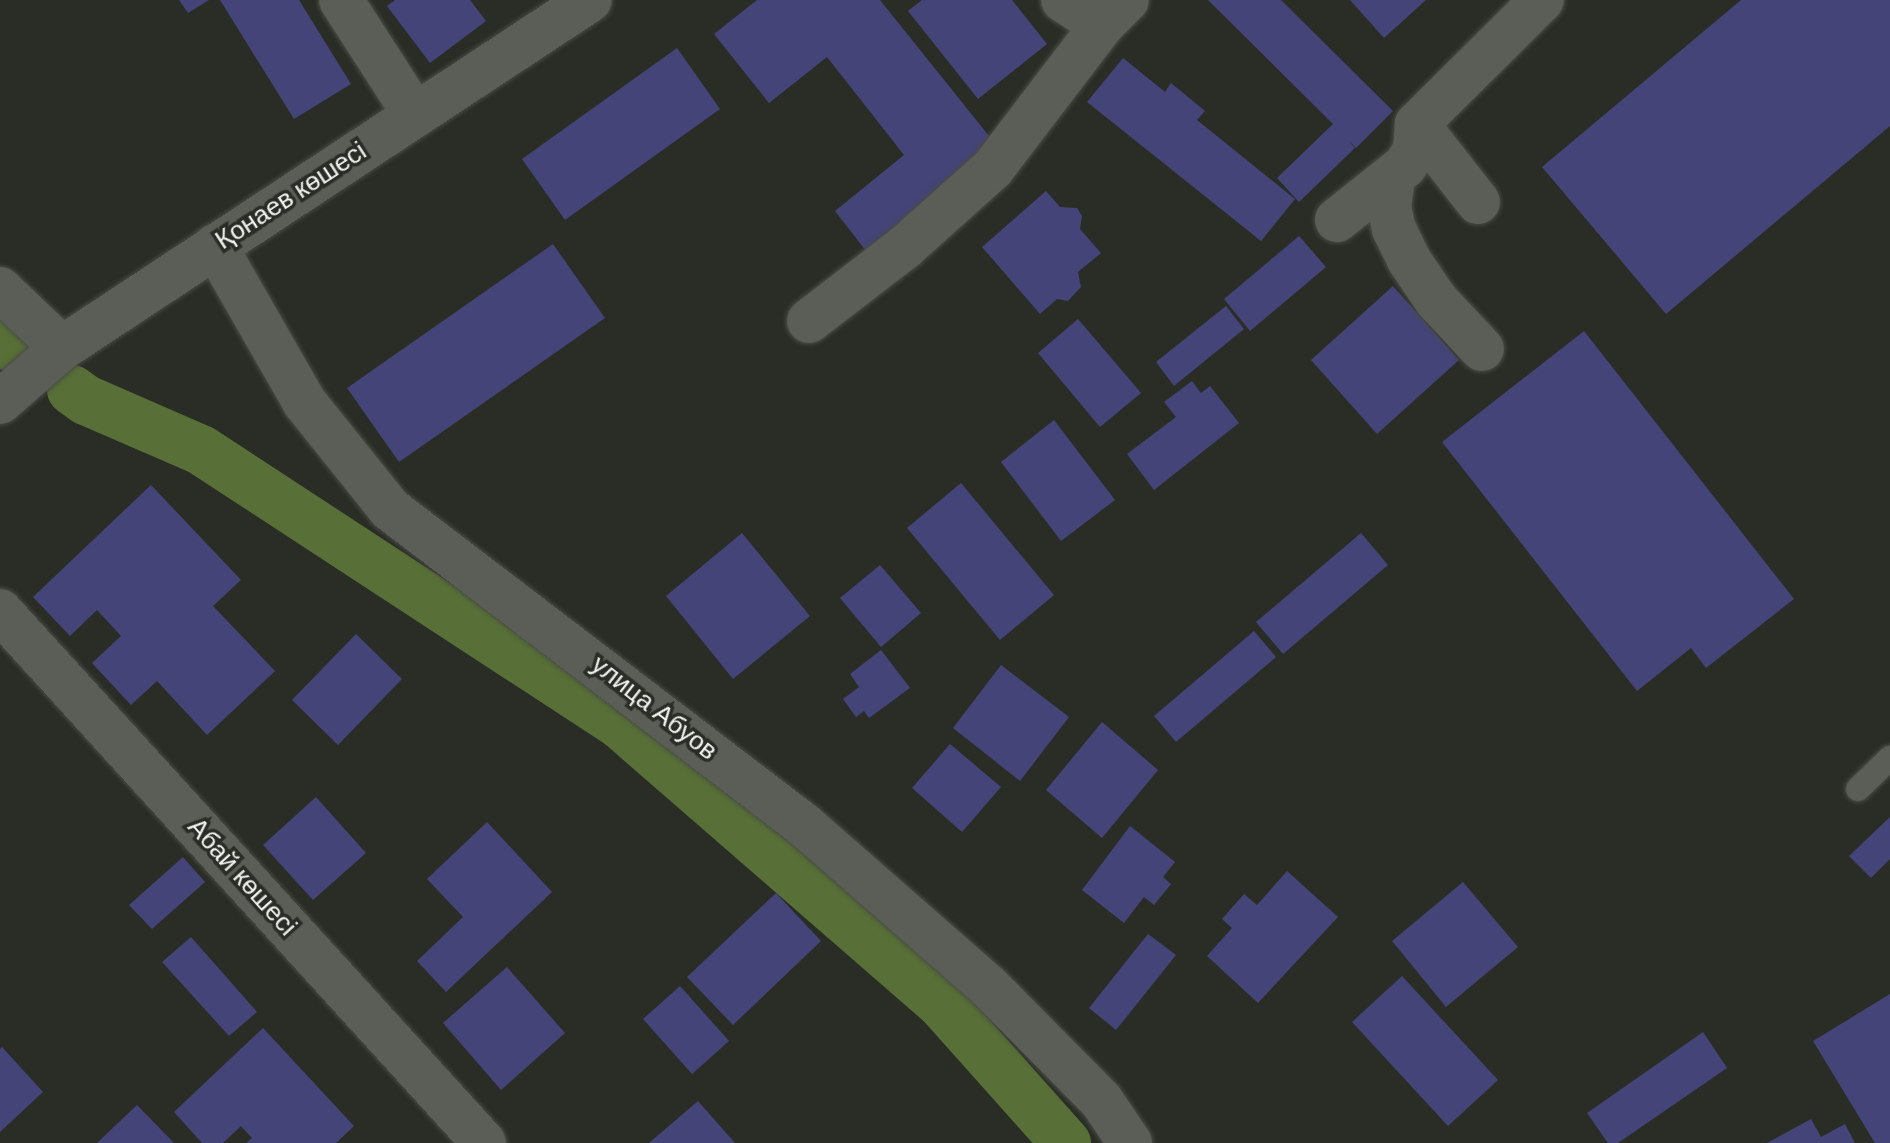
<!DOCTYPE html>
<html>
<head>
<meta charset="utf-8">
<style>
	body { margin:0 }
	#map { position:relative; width:1890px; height:1143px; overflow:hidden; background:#2a2d26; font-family:"DM Sans",sans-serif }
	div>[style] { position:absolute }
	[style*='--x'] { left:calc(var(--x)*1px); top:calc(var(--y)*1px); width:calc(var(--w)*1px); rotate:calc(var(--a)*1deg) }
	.canal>* { height:50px; margin:-25px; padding:0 25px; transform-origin:25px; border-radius:25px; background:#586f37 }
	.building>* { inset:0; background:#454478 }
	.roads { filter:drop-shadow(0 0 2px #484b45) drop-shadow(0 0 2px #484b45) }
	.lane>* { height:24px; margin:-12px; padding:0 12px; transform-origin:12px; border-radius:12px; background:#5a5e56 }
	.street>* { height:44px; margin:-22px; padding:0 22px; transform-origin:22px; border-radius:22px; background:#5a5e56 }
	span { translate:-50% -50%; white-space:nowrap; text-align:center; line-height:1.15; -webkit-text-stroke:7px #2a2d26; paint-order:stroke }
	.street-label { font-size:26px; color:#f2f4f0 }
</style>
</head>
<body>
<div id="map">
	<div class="canal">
		<div style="--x:0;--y:340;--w:9;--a:36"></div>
		<div style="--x:72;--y:390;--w:17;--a:36"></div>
		<div style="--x:86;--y:400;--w:125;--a:23.5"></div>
		<div style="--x:201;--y:450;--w:501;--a:33.18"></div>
		<div style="--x:620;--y:724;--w:428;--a:41"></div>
		<div style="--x:943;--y:1005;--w:185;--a:48.3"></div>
	</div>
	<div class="building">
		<div style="clip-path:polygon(179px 0,209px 0,188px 13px)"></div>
		<div style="clip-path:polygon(220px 0,299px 0,351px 84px,294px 119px)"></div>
		<div style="clip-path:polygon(395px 0,470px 0,486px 21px,430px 63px,387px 6px)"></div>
		<div style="clip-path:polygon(757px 0,880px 0,1001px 151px,870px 256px,835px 211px,904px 155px,827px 57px,769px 103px,714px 34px)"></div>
		<div style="clip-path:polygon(922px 0,1012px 0,1047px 44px,978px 99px,908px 11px)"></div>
		<div style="clip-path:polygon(1208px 0,1281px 0,1393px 111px,1356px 148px,1348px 140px,1355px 148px,1299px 202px,1277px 178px,1333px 124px)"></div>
		<div style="clip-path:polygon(1350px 0,1426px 0,1384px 38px)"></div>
		<div style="clip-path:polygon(1741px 0,1890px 0,1890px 126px,1666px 314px,1542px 167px)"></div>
		<div style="clip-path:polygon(677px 48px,720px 109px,565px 220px,522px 159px)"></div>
		<div style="clip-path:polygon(1123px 58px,1165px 92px,1171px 83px,1205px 111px,1197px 120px,1295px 199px,1261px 241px,1087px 102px)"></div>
		<div style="clip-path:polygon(1046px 191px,1060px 207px,1077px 208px,1082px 216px,1080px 229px,1101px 253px,1078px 272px,1081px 287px,1068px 301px,1057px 299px,1040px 314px,982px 247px)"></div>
		<div style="clip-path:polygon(1299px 236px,1326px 267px,1250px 331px,1224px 299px)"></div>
		<div style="clip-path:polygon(553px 244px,605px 318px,399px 462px,347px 388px)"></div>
		<div style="clip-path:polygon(1393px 286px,1459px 360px,1377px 434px,1311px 360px)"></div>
		<div style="clip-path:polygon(1226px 306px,1244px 329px,1174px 386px,1156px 362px)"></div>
		<div style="clip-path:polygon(1078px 319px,1141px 393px,1100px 427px,1038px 353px)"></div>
		<div style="clip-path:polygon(1584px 331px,1794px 599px,1706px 668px,1691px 648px,1637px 691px,1442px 442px)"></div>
		<div style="clip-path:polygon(1192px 381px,1201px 393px,1210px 386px,1239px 423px,1154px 490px,1127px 454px,1176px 417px,1164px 402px)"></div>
		<div style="clip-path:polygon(1054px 420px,1115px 500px,1061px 541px,1001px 462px)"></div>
		<div style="clip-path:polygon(961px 483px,1054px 595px,1000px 640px,907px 528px)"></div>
		<div style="clip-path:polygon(151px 485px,241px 580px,213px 606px,275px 671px,207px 735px,157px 681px,131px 705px,92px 663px,121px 636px,97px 610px,70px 636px,33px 597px)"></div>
		<div style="clip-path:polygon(742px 533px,810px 616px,733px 679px,666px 596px)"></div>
		<div style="clip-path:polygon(1361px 533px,1388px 565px,1283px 654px,1256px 622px)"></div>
		<div style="clip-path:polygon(880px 565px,921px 613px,881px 647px,840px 598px)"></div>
		<div style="clip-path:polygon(1254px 631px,1276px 657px,1176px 742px,1154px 716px)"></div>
		<div style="clip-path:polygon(356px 634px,402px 679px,338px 745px,292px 700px)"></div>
		<div style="clip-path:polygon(881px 650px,910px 688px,869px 718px,864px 711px,856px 717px,843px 699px,859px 687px,850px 674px)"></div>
		<div style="clip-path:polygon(1001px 665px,1069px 717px,1020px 781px,953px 728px)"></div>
		<div style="clip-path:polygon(1102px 722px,1158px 770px,1102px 838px,1046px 790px)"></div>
		<div style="clip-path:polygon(950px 744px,1001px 787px,962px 832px,912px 788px)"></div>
		<div style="clip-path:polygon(316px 797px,366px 853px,313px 900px,263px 845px)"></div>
		<div style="clip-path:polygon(1890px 817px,1890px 859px,1871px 878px,1849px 856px)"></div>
		<div style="clip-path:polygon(487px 822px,552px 892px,446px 992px,417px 961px,463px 917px,427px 879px)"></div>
		<div style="clip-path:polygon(1130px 826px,1175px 862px,1163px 877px,1171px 884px,1154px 905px,1144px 897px,1124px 923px,1082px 890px)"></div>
		<div style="clip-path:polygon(183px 857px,205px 882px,152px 929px,129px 905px)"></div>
		<div style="clip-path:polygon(1287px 871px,1338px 917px,1258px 1003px,1207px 956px,1232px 928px,1222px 919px,1244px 894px,1257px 905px)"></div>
		<div style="clip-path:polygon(1463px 882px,1518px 947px,1446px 1007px,1392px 941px)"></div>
		<div style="clip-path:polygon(776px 893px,821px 941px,733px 1025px,687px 977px)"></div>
		<div style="clip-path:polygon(1148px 934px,1176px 955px,1116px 1030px,1089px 1008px)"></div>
		<div style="clip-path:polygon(191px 937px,257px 1012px,229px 1036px,162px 962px)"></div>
		<div style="clip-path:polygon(507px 967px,565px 1033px,501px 1090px,443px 1023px)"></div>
		<div style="clip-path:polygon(1402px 976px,1498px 1080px,1448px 1126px,1352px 1022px)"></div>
		<div style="clip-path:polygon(680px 986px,729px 1041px,692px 1074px,643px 1019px)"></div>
		<div style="clip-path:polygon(1890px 994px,1890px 1143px,1875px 1143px,1813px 1041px)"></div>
		<div style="clip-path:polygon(263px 1028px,354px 1126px,336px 1143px,246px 1143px,252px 1138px,241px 1126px,223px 1143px,202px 1143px,174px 1112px)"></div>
		<div style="clip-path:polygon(1703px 1032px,1727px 1068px,1618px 1143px,1608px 1143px,1587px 1113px)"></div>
		<div style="clip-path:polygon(2px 1047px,43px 1092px,0 1132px,0 1049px)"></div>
		<div style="clip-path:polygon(698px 1101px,735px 1143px,649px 1143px)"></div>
		<div style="clip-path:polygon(137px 1105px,174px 1143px,97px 1143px)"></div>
		<div style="clip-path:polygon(1811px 1119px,1821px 1137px,1845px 1124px,1855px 1143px,1767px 1143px)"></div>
	</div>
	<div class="roads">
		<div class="lane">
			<div style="--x:1858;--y:789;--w:45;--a:-44.1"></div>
		</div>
		<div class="street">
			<div style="--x:341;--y:0;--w:137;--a:57.2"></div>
			<div style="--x:1063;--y:0;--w:46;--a:32.7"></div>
			<div style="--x:1417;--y:124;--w:99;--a:52"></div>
			<div style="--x:1393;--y:179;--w:27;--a:98"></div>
			<div style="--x:1389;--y:206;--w:24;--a:78"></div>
			<div style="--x:1394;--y:229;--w:34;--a:64"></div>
			<div style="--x:1409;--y:260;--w:48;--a:56"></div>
			<div style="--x:1436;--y:300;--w:67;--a:46.8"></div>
			<div style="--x:1337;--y:220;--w:87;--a:-38.5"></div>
			<div style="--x:1405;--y:166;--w:19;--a:-58"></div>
			<div style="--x:1415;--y:150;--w:26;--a:-86"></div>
			<div style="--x:1417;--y:124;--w:176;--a:-44.8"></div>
			<div style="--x:215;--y:246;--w:181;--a:60.2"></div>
			<div style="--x:305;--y:403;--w:136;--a:51.3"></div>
			<div style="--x:390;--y:509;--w:521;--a:37.35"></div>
			<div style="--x:804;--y:825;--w:246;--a:41.2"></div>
			<div style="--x:989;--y:987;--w:159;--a:45.3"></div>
			<div style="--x:1101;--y:1100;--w:52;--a:56"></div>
			<div style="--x:0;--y:289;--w:86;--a:43.6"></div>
			<div style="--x:809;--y:321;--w:121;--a:-37.6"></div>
			<div style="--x:905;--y:247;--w:118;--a:-41.9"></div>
			<div style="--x:993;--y:168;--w:180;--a:-52.7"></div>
			<div style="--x:1102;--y:25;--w:35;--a:-45"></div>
			<div style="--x:0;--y:402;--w:82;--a:-41.1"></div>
			<div style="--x:62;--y:348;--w:632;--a:-33.39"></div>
			<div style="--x:0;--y:611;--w:719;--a:47.7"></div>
		</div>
	</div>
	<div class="street-label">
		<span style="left:291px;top:196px;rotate:-33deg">Қонаев көшесі</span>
		<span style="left:654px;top:708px;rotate:38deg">улица Абуов</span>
		<span style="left:242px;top:877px;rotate:48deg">Абай көшесі</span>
	</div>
</div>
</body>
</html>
